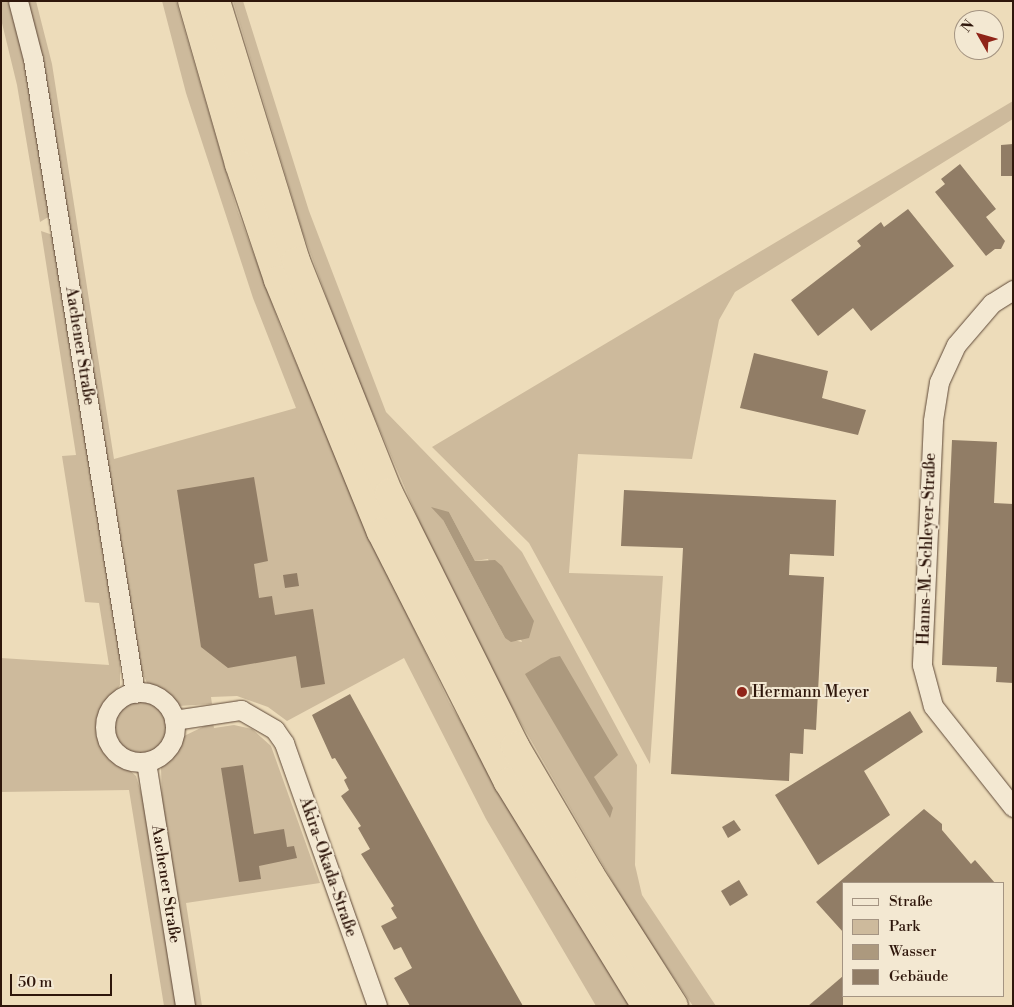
<!DOCTYPE html>
<html>
<head>
<meta charset="utf-8">
<style>
	body { margin:0 }
	#map { position:relative; width:1014px; height:1007px; overflow:hidden; background:#eddcba; font-family:"Libre Bodoni",serif }
	div>[style] { position:absolute }
	[style*='--x'] { left:calc(var(--x)*1px); top:calc(var(--y)*1px); width:calc(var(--w)*1px); rotate:calc(var(--a)*1deg) }
	.green>* { inset:0; background:#cdba9c }
	.round { border-radius:50% }
	.water>* { inset:0; background:#ac997e }
	.building>* { inset:0; background:#917d66 }
	.roads { filter:drop-shadow(0 0 1px #5e4837) drop-shadow(0 0 1px #5e4837) }
	.minor>* { height:19px; margin:-9.5px; padding:0 9.5px; transform-origin:9.5px; border-radius:9.5px; background:#f3e8d2 }
	.minor>.ring { margin:-9.5px; padding:0; box-sizing:content-box; background:none; border:19px solid #f3e8d2; border-radius:50% }
	.highway>* { height:28px; margin:-14px; padding:0 14px; transform-origin:14px; border-radius:14px; background:#eddcba }
	.dots>* { width:14px; height:14px; translate:-50% -50%; box-sizing:border-box; border:2px solid #f3e8d2; border-radius:50% }
	span { translate:-50% -50%; white-space:nowrap; text-align:center; line-height:1.15; -webkit-text-stroke:4px #f3e8d2; paint-order:stroke }
	.street-label { font-size:16px; color:#2e160b }
	.poi-label { font-size:16px; color:#2e160b }
	.left { translate:0 -50%; text-align:left }
	.frame { position:absolute; inset:0; border:2px solid #2e160b; pointer-events:none }
	.legend { position:absolute; left:842px; top:882px; width:162px; height:115px; box-sizing:border-box; background:#f3e8d2; border:1px solid #a49482; margin:0; padding:6px 9px; list-style:none; font-size:15px; color:#2e160b }
	.legend li { display:flex; align-items:center; gap:10px; height:25px }
	.legend b { width:25px; border:1px solid #a49482 }
	.north { position:absolute; left:954px; top:10px; width:50px; height:50px; box-sizing:border-box; background:#f3e8d2; border:1px solid #a49482; border-radius:50%; rotate:308deg; font-size:14px; font-weight:700; line-height:20px; text-align:center; color:#2e160b }
	.north::after { content:''; display:block; margin:auto; width:18px; height:22px; background:#8f2418; clip-path:polygon(50% 0,100% 100%,50% 72%,0 100%) }
	.scale { position:absolute; left:10px; top:974px; width:102px; height:22px; box-sizing:border-box; border:2px solid #2e160b; border-top:0; padding-left:6px; font-size:15px; line-height:18px; white-space:nowrap; color:#2e160b; -webkit-text-stroke:4px #f3e8d2; paint-order:stroke }
</style>
</head>
<body>
<div id="map">
	<div class="green">
		<div style="clip-path:polygon(1px 1px,10px 1px,28px 80px,50px 216px,40px 222px,17px 85px,1px 19px)"></div>
		<div style="clip-path:polygon(25px 1px,36px 1px,52px 64px,114px 459px,296px 408px,253px 298px,186px 93px,162px 1px,176px 1px,237px 209px,281px 328px,374px 545px,449px 702px,629px 1006px,596px 1006px,486px 819px,404px 658px,287px 721px,268px 707px,237px 696px,211px 697px,212px 704px,178px 706px,147px 683px,139px 665px)"></div>
		<div style="clip-path:polygon(evenodd,233px 1px,243px 1px,309px 211px,386px 412px,522px 552px,637px 765px,635px 865px,642px 895px,716px 1006px,693px 1006px,633px 917px,495px 678px,432px 551px,349px 358px,303px 233px,233px 1px,449px 512px,475px 561px,488px 559px,522px 642px,505px 638px,443px 520px,449px 512px)"></div>
		<div style="clip-path:polygon(1013px 101px,1013px 119px,735px 292px,719px 320px,692px 459px,578px 454px,569px 573px,663px 576px,650px 764px,529px 543px,432px 447px)"></div>
		<div style="clip-path:polygon(41px 231px,53px 235px,120px 656px,120px 685px,102px 711px,99px 729px,105px 748px,136px 776px,148px 815px,180px 1006px,164px 1006px,129px 790px,1px 792px,1px 658px,109px 665px,99px 603px,85px 602px,62px 456px,76px 455px)"></div>
		<div class="round" style="left:109px;top:696px;width:62px;height:62px"></div>
		<div style="clip-path:polygon(213px 722px,214px 728px,234px 725px,252px 729px,271px 746px,320px 883px,186px 903px,202px 1006px,195px 1006px,162px 804px,161px 767px,184px 736px)"></div>
	</div>
	<div class="water">
		<div style="clip-path:polygon(431px 507px,449px 512px,475px 561px,495px 560px,502px 566px,534px 621px,529px 638px,511px 642px,505px 638px,443px 520px)"></div>
		<div style="clip-path:polygon(560px 656px,618px 755px,594px 777px,613px 808px,610px 818px,525px 674px,551px 658px)"></div>
	</div>
	<div class="building">
		<div style="clip-path:polygon(1013px 144px,1013px 176px,1001px 176px,1001px 145px)"></div>
		<div style="clip-path:polygon(960px 164px,996px 209px,986px 217px,1005px 241px,1001px 249px,995px 249px,986px 256px,935px 192px,945px 184px,941px 179px)"></div>
		<div style="clip-path:polygon(908px 209px,954px 266px,871px 331px,853px 308px,818px 336px,791px 300px,861px 246px,857px 241px,881px 222px,884px 227px)"></div>
		<div style="clip-path:polygon(754px 353px,828px 371px,822px 398px,866px 410px,858px 435px,740px 408px)"></div>
		<div style="clip-path:polygon(952px 440px,997px 442px,994px 503px,1013px 504px,1013px 683px,996px 682px,997px 667px,942px 665px)"></div>
		<div style="clip-path:polygon(254px 477px,268px 561px,254px 564px,259px 598px,272px 596px,275px 615px,313px 609px,325px 684px,301px 688px,296px 656px,228px 668px,201px 647px,177px 490px)"></div>
		<div style="clip-path:polygon(624px 490px,836px 500px,834px 556px,790px 554px,789px 575px,824px 577px,816px 730px,804px 729px,803px 754px,790px 753px,789px 781px,671px 774px,683px 548px,621px 546px)"></div>
		<div style="clip-path:polygon(297px 573px,299px 586px,285px 588px,283px 575px)"></div>
		<div style="clip-path:polygon(350px 694px,480px 931px,523px 1006px,410px 1006px,394px 978px,412px 968px,401px 947px,394px 950px,381px 926px,397px 918px,391px 908px,394px 906px,361px 854px,370px 849px,358px 828px,361px 826px,341px 796px,349px 790px,344px 780px,347px 778px,335px 758px,332px 759px,312px 715px)"></div>
		<div style="clip-path:polygon(910px 711px,923px 732px,864px 771px,890px 815px,818px 865px,775px 795px)"></div>
		<div style="clip-path:polygon(243px 765px,254px 834px,284px 829px,287px 847px,294px 846px,297px 858px,259px 866px,261px 879px,239px 882px,221px 768px)"></div>
		<div style="clip-path:polygon(924px 809px,942px 824px,942px 830px,971px 864px,975px 860px,995px 883px,843px 883px,843px 932px,816px 902px)"></div>
		<div style="clip-path:polygon(734px 820px,741px 830px,728px 838px,722px 827px)"></div>
		<div style="clip-path:polygon(739px 880px,748px 895px,730px 906px,721px 891px)"></div>
		<div style="clip-path:polygon(843px 976px,843px 1006px,808px 1006px)"></div>
	</div>
	<div class="roads">
		<div class="minor">
			<div style="--x:18;--y:1;--w:60;--a:75.5"></div>
			<div style="--x:33;--y:59;--w:642;--a:80.86"></div>
			<div style="--x:1013;--y:290;--w:25;--a:148"></div>
			<div style="--x:992;--y:303;--w:55;--a:130.6"></div>
			<div style="--x:956;--y:345;--w:41;--a:114.7"></div>
			<div style="--x:939;--y:382;--w:39;--a:99"></div>
			<div style="--x:933;--y:421;--w:244;--a:92.6"></div>
			<div style="--x:922;--y:665;--w:42;--a:75"></div>
			<div style="--x:933;--y:706;--w:129;--a:51.6"></div>
			<div class="ring" style="left:105px;top:692px;width:51px;height:51px"></div>
			<div style="--x:174;--y:720;--w:68;--a:-8.5"></div>
			<div style="--x:241;--y:710;--w:39;--a:30"></div>
			<div style="--x:275;--y:730;--w:16;--a:55"></div>
			<div style="--x:284;--y:743;--w:279;--a:70.5"></div>
			<div style="--x:146;--y:762;--w:247;--a:80.9"></div>
		</div>
		<div class="highway">
			<div style="--x:192;--y:1;--w:170;--a:73.9"></div>
			<div style="--x:239;--y:164;--w:122;--a:71.4"></div>
			<div style="--x:278;--y:280;--w:272;--a:67.8"></div>
			<div style="--x:381;--y:532;--w:280;--a:63.1"></div>
			<div style="--x:508;--y:782;--w:263;--a:58.4"></div>
			<div style="--x:216;--y:1;--w:272;--a:72.9"></div>
			<div style="--x:296;--y:261;--w:250;--a:68.2"></div>
			<div style="--x:389;--y:493;--w:283;--a:63.5"></div>
			<div style="--x:515;--y:746;--w:148;--a:59.6"></div>
			<div style="--x:590;--y:874;--w:156;--a:57.5"></div>
		</div>
	</div>
	<div class="dots">
		<div style="left:742px;top:692px;background:#8f2418"></div>
	</div>
	<div class="street-label">
		<span style="left:80px;top:346px;rotate:81deg">Aachener Straße</span>
		<span style="left:927px;top:549px;rotate:-88deg">Hanns-M.-Schleyer-Straße</span>
		<span style="left:328px;top:867px;rotate:71deg">Akira-Okada-Straße</span>
		<span style="left:166px;top:884px;rotate:81deg">Aachener Straße</span>
	</div>
	<div class="poi-label">
		<span class="left" style="left:752px;top:692px">Hermann Meyer</span>
	</div>
	<div class="frame"></div>
	<ul class="legend">
	<li><b style="height:6px;background:#f3e8d2"></b>Straße</li>
	<li><b style="height:14px;background:#cdba9c"></b>Park</li>
	<li><b style="height:14px;background:#ac997e"></b>Wasser</li>
	<li><b style="height:14px;background:#917d66"></b>Gebäude</li>
	</ul>
	<div class="north">N</div>
	<div class="scale">50 m</div>
</div>
</body>
</html>
